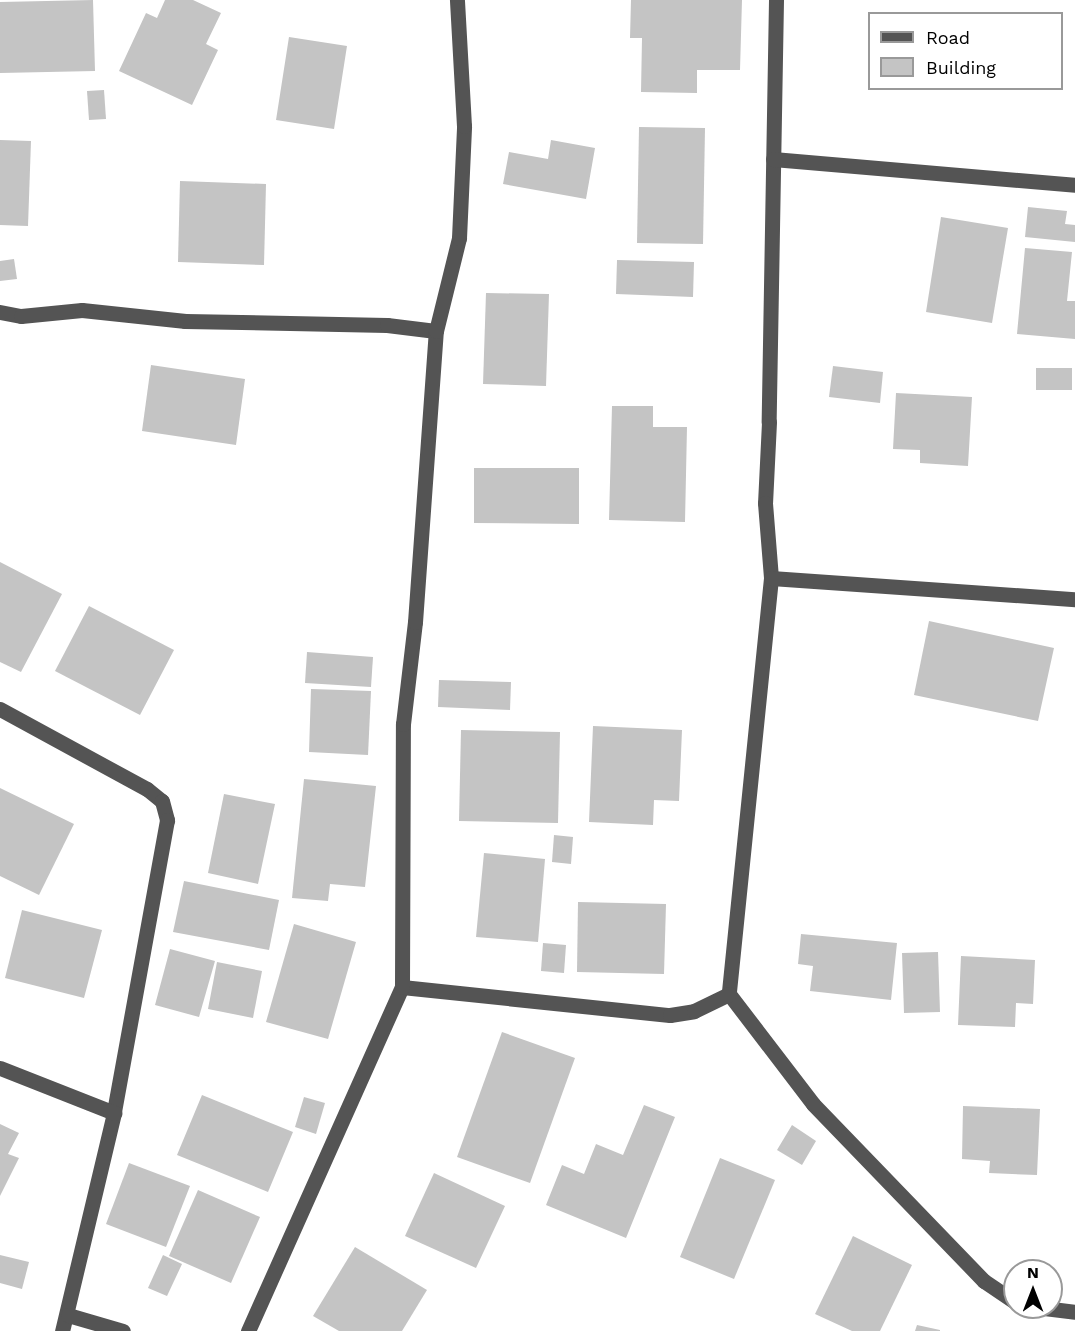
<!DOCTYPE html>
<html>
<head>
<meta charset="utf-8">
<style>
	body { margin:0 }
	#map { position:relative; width:1075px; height:1331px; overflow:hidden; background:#fff; font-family:"Work Sans",sans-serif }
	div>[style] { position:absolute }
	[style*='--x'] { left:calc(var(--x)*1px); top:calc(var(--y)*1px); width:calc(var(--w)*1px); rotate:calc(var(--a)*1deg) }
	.building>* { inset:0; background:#c4c4c4 }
	.minor>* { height:15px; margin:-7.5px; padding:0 7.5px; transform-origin:7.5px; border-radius:7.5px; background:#545454 }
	span { translate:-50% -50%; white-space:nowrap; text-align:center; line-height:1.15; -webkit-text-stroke:4.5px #fff; paint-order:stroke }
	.legend { position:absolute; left:868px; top:12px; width:195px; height:78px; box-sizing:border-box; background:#fff; border:2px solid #999; margin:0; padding:8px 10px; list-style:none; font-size:18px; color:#000 }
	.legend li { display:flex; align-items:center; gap:12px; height:30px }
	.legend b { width:30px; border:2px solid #999 }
	.north { position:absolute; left:1003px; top:1259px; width:60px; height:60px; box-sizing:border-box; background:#fff; border:2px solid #999; border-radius:50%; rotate:0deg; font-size:16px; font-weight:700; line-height:24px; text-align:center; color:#000 }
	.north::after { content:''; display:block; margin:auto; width:21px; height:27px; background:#000; clip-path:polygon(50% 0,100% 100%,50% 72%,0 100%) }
</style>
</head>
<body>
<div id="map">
	<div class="building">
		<div style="clip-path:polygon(93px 0,95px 71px,0 73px,0 2px)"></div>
		<div style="clip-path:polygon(165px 0,193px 0,221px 13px,206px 44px,218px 50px,192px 105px,119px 71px,146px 13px,157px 18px)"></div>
		<div style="clip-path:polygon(631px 0,742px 0,740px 70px,697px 70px,697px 93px,641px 92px,642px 38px,630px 38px)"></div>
		<div style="clip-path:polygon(289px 37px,347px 46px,334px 129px,276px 120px)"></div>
		<div style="clip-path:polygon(104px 90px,106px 119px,89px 120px,87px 91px)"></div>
		<div style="clip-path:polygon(639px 127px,705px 128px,703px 244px,637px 243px)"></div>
		<div style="clip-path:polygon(0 140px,31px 141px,28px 226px,0 225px)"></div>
		<div style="clip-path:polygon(551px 140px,595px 148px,586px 199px,503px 184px,509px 152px,548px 159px)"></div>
		<div style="clip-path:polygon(180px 181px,266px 184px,264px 265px,178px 262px)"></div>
		<div style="clip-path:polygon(1028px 207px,1067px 211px,1065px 224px,1075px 225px,1075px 242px,1025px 237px)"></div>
		<div style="clip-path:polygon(941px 217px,1008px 228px,992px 323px,926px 312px)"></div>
		<div style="clip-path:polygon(1025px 248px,1072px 252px,1067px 301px,1075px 301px,1075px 339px,1017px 334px)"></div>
		<div style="clip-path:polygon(14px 259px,17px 279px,0 281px,0 261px)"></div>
		<div style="clip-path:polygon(617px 260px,694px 262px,693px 297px,616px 294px)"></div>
		<div style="clip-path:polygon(486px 293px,549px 294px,546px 386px,483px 384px)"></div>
		<div style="clip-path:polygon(151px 365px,245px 379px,236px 445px,142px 431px)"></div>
		<div style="clip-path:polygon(833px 366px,883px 372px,880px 403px,829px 397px)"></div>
		<div style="clip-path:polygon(1036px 368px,1072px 368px,1072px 390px,1036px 390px)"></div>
		<div style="clip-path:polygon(896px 393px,972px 397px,968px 466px,920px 463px,920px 450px,893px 449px)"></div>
		<div style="clip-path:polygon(612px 406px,653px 406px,653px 427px,687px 427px,685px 522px,609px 520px)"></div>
		<div style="clip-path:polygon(474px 468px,579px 468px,579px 524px,474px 523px)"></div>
		<div style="clip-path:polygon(0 562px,62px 594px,21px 672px,0 662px)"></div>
		<div style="clip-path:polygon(89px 606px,174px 650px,140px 715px,55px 671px)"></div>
		<div style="clip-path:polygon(929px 621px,1054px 648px,1038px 721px,914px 695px)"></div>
		<div style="clip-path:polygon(307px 652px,373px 657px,371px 687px,305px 683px)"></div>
		<div style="clip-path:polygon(439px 680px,511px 682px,510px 710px,438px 707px)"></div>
		<div style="clip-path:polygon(311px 689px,371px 691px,368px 755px,309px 752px)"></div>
		<div style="clip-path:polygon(593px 726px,682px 730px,679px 801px,654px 800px,653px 825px,589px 822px)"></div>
		<div style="clip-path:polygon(461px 730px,560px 732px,558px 823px,459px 821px)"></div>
		<div style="clip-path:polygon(304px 779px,376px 786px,365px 887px,330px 884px,328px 901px,292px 898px)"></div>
		<div style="clip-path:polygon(0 788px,74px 824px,39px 895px,0 876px)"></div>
		<div style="clip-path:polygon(224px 794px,275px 804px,258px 884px,208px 873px)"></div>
		<div style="clip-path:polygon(554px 835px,573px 837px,571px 864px,552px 862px)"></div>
		<div style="clip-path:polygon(484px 853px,545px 859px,538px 942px,476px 937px)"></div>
		<div style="clip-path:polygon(184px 881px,279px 900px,269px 950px,173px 932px)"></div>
		<div style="clip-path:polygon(578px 902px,666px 904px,664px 974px,577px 972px)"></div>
		<div style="clip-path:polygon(22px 910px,102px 930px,84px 998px,5px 978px)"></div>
		<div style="clip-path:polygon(294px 924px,356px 942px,328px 1039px,266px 1022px)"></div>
		<div style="clip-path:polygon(801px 934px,897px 943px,891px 1000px,810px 991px,813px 966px,798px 964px)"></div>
		<div style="clip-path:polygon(543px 943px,566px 945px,564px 973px,541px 971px)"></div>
		<div style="clip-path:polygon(170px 949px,215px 961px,199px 1017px,155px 1005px)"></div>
		<div style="clip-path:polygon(938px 952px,940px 1012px,904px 1013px,902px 953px)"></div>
		<div style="clip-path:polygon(961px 956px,1035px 960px,1033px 1004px,1016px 1003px,1015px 1027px,958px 1025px)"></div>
		<div style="clip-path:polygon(217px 962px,262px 971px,253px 1018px,208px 1009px)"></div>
		<div style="clip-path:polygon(502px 1032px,575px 1058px,530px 1183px,457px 1157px)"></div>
		<div style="clip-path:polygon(202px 1095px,293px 1132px,268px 1192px,177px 1155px)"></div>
		<div style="clip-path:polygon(304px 1097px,325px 1103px,316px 1134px,295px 1127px)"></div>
		<div style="clip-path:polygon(644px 1105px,675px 1117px,626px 1238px,546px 1205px,562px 1165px,584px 1174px,596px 1144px,623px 1155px)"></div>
		<div style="clip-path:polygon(963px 1106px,1040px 1109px,1037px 1175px,989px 1173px,990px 1161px,962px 1159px)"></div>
		<div style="clip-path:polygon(0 1124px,19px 1133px,8px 1154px,19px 1158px,0 1196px)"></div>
		<div style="clip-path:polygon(792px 1125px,816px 1141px,802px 1165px,777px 1150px)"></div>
		<div style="clip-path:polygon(720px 1158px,775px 1180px,734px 1279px,680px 1257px)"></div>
		<div style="clip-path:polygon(129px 1163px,190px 1186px,166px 1247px,106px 1224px)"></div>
		<div style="clip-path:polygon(434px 1173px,505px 1206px,476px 1268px,405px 1236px)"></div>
		<div style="clip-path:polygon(198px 1190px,260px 1217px,231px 1283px,169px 1256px)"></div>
		<div style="clip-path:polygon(853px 1236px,912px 1265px,880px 1331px,852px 1331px,815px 1314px)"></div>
		<div style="clip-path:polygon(355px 1247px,427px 1290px,402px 1331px,339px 1331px,313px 1316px)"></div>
		<div style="clip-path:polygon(0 1255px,29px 1262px,22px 1289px,0 1283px)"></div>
		<div style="clip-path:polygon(163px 1255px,182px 1264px,167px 1296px,148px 1288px)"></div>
		<div style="clip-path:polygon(917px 1325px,940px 1330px,940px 1331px,915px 1331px)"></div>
	</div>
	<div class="minor">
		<div style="--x:776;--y:0;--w:422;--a:91"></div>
		<div style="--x:769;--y:422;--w:81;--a:92.8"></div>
		<div style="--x:765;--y:503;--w:75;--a:85.4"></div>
		<div style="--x:771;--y:578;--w:418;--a:95.8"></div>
		<div style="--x:729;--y:994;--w:138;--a:52.6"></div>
		<div style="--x:813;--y:1104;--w:246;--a:46"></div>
		<div style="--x:984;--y:1281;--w:37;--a:34"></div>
		<div style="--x:773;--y:159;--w:303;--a:4.9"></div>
		<div style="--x:0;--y:312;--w:21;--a:11"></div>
		<div style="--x:21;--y:316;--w:61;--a:-5.6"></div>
		<div style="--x:82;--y:310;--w:104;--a:6.1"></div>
		<div style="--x:185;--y:321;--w:202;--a:1.1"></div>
		<div style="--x:387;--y:325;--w:49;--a:7"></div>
		<div style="--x:771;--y:578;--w:305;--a:4"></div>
		<div style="--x:0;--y:709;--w:167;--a:28.6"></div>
		<div style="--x:147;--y:789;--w:19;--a:39"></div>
		<div style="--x:162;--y:801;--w:20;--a:75"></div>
		<div style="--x:167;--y:820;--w:298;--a:100.3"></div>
		<div style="--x:114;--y:1113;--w:224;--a:103.4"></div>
		<div style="--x:402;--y:987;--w:269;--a:6"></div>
		<div style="--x:670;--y:1015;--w:24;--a:-9"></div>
		<div style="--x:694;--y:1011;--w:39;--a:-26"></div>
		<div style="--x:0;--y:1068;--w:123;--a:21.5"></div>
		<div style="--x:1036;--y:1307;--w:39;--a:7"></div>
		<div style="--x:68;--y:1315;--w:57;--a:16.2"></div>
		<div style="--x:248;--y:1331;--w:377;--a:-65.9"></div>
		<div style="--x:402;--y:987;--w:263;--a:-89.8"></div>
		<div style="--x:403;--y:724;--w:103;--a:-83.3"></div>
		<div style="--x:415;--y:622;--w:292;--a:-85.9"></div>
		<div style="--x:436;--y:331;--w:96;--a:-76.1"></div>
		<div style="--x:459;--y:238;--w:112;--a:-87.4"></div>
		<div style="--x:464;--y:126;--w:126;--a:-93.2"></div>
	</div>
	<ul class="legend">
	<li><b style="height:8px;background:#545454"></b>Road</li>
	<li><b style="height:16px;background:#c4c4c4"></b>Building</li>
	</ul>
	<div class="north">N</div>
</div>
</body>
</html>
